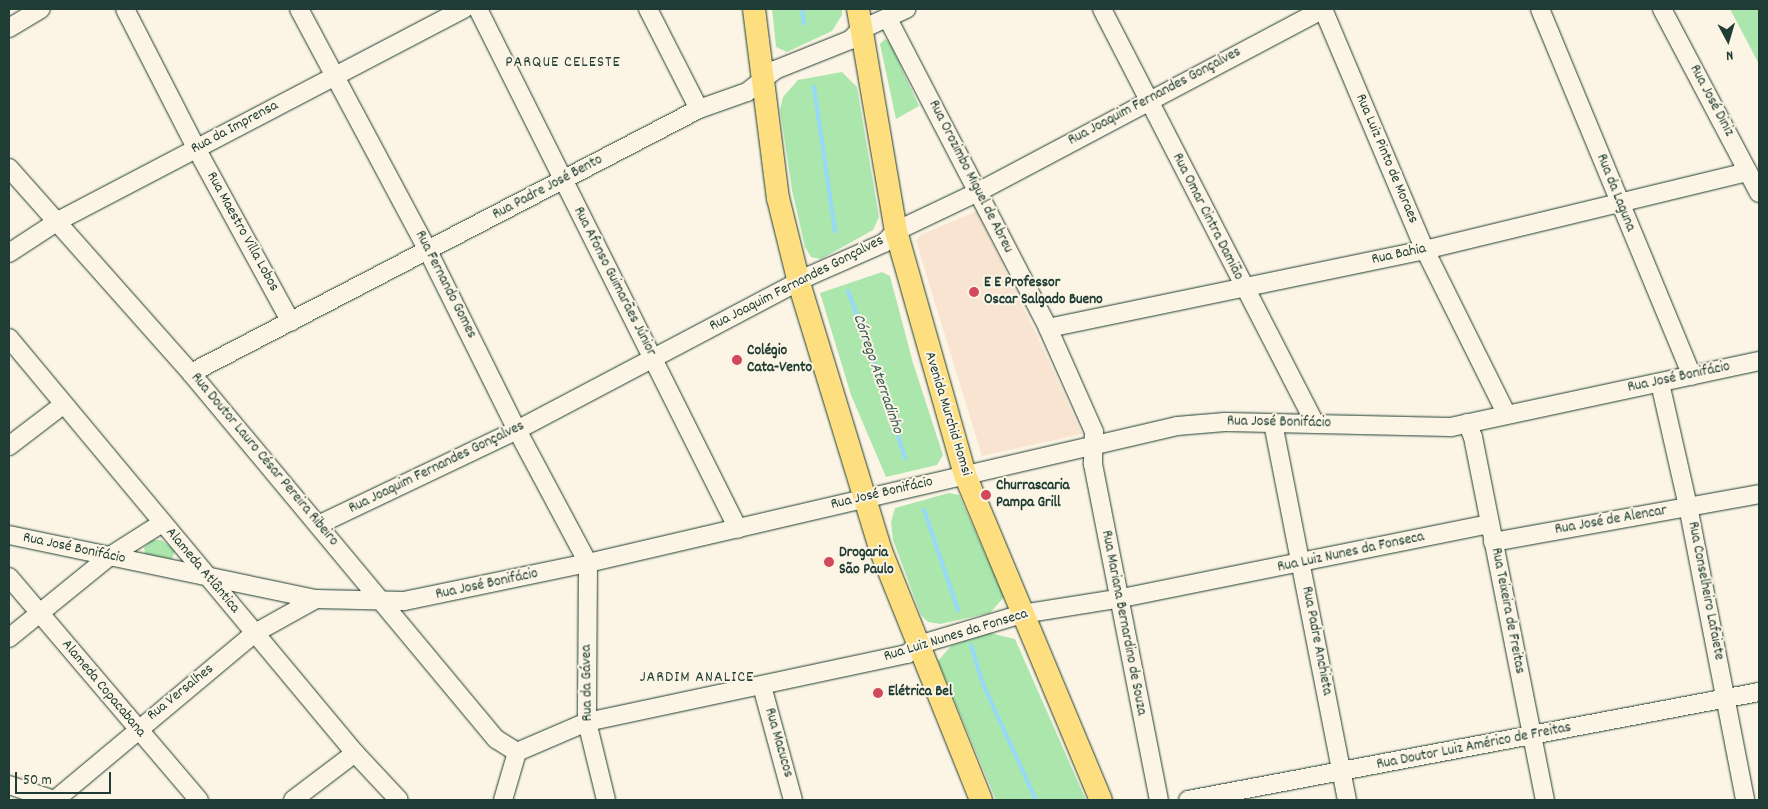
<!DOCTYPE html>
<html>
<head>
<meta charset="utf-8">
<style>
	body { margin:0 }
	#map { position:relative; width:1768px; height:809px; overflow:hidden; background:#fcf5e5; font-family:Dekko,sans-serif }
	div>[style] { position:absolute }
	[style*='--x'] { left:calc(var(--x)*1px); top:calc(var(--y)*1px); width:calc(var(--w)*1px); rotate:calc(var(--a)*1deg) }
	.built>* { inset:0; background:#f8e4d1 }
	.green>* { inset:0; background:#abe6ac }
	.stream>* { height:4px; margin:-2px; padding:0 2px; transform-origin:2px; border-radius:2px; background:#97d9f9 }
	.roads { filter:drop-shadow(0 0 1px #1f3d34) drop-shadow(0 0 1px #1f3d34) }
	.minor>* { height:18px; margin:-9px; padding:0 9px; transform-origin:9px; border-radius:9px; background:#fcf5e5 }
	.major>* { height:22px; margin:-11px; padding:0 11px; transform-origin:11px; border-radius:11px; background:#fedf80 }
	.dots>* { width:14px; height:14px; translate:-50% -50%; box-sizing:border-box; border:2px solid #fcf5e5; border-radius:50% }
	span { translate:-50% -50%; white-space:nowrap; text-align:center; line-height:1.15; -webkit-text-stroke:4px #fcf5e5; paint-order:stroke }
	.street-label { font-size:15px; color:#1f3d34 }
	.poi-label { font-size:15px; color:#1f3d34; font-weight:700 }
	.left { translate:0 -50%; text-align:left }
	.neighbourhood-label { font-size:16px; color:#1f3d34; letter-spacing:1px }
	.water-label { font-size:16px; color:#375c5b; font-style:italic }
	.frame { position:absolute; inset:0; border:10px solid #1f3d34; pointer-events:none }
	.north { position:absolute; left:1703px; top:15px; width:50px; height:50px; -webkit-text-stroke:4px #fcf5e5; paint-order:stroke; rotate:174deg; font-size:14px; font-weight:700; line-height:20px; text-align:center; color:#1f3d34 }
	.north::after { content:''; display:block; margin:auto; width:18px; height:22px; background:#1f3d34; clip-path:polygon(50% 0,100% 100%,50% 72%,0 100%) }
	.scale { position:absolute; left:15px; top:772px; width:96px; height:22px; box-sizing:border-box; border:2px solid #1f3d34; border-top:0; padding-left:6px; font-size:15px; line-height:18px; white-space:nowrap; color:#1f3d34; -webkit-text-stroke:4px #fcf5e5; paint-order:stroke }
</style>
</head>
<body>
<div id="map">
	<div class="built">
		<div style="clip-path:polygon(977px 211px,1040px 342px,1082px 434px,982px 456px,916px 241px,920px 235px)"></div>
	</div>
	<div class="green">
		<div style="clip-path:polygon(772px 9px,842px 9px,842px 15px,832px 31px,787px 52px,776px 47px)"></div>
		<div style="clip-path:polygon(1730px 9px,1759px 9px,1759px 64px)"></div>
		<div style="clip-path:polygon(885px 39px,890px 43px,919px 106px,896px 119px,880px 44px)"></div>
		<div style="clip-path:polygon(842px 72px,857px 87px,879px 217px,873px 230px,821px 259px,811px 257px,805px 247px,792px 190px,780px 110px,783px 97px,798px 80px)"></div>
		<div style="clip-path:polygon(882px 272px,890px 276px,913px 363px,943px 455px,937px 465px,886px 477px,851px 395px,820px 293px)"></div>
		<div style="clip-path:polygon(949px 493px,959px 495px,1004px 597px,990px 613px,940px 624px,928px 622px,921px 615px,893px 540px,891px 522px,895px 508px)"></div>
		<div style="clip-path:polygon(152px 540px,161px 540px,171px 547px,175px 551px,172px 559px,145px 554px,144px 548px)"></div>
		<div style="clip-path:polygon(990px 633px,1015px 639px,1086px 800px,996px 800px,938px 661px,951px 646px)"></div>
	</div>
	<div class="stream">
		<div style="--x:802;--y:9;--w:15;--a:82"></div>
		<div style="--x:814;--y:87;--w:146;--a:81.7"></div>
		<div style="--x:848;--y:291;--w:86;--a:69.7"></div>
		<div style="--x:878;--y:372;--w:90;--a:72.6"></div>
		<div style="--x:924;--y:510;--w:106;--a:71.2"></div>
		<div style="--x:971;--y:645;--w:39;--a:73"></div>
		<div style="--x:982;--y:682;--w:130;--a:65.4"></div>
	</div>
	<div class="roads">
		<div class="minor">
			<div style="--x:125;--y:9;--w:156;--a:62.9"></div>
			<div style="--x:196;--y:148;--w:198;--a:61.4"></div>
			<div style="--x:299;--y:9;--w:274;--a:61.9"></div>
			<div style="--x:428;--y:251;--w:200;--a:63.6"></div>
			<div style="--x:517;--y:430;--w:151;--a:61.9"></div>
			<div style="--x:588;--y:563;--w:159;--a:90.4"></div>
			<div style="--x:587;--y:722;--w:80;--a:76.3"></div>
			<div style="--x:478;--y:9;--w:581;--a:63.43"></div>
			<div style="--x:648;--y:9;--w:112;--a:63"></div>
			<div style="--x:1102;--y:9;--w:466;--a:62.8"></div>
			<div style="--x:1323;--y:9;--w:262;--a:67.1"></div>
			<div style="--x:1425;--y:250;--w:184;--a:63.6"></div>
			<div style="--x:1540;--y:9;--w:397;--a:67.5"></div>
			<div style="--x:1662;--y:9;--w:208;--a:62.2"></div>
			<div style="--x:888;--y:19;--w:348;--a:62.6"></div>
			<div style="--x:1048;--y:328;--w:114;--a:66.1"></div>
			<div style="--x:1094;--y:432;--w:32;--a:92"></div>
			<div style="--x:1093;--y:464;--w:342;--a:78.9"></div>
			<div style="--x:9;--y:28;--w:37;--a:-31"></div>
			<div style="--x:9;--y:168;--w:274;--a:48.4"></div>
			<div style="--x:191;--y:373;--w:476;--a:50.2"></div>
			<div style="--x:496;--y:739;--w:25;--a:32"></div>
			<div style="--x:9;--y:253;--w:59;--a:-33.1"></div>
			<div style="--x:58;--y:221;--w:458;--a:-27.6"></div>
			<div style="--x:1048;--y:328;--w:385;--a:-11.7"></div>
			<div style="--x:1425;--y:250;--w:332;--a:-13.6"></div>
			<div style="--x:9;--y:338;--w:540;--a:50.18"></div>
			<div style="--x:355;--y:753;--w:64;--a:46.9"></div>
			<div style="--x:191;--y:373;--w:573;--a:-27.46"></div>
			<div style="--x:699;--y:109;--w:51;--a:-19.5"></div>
			<div style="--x:747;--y:92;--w:36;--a:-38"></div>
			<div style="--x:775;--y:70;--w:81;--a:-21.8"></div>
			<div style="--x:850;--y:40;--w:14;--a:-45"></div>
			<div style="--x:860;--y:30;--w:51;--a:-24.5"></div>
			<div style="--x:1660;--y:383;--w:126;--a:77.2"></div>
			<div style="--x:1688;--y:506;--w:299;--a:79"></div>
			<div style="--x:1273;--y:423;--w:384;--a:78.9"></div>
			<div style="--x:1467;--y:423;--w:15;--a:67"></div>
			<div style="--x:1473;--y:437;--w:370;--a:78.8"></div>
			<div style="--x:9;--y:446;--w:69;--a:-37.4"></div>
			<div style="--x:320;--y:524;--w:218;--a:-25.5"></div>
			<div style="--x:517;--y:430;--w:330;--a:-27.8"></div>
			<div style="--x:809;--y:276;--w:82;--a:-23.7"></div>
			<div style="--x:884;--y:243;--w:17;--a:-45"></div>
			<div style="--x:896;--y:231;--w:91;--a:-25.4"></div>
			<div style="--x:978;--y:192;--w:391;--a:-27.9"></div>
			<div style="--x:9;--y:535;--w:314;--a:11.8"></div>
			<div style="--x:316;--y:599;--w:88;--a:1.3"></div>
			<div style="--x:404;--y:601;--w:188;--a:-11.7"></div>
			<div style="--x:588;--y:563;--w:605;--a:-13.09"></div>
			<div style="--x:1177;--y:426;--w:48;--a:-4.8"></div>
			<div style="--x:1225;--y:422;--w:226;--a:1.3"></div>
			<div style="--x:1451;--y:427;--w:315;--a:-12.1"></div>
			<div style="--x:1493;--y:542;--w:270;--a:-10.2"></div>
			<div style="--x:9;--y:577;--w:293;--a:49.6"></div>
			<div style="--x:9;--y:638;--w:130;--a:-39.1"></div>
			<div style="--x:110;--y:556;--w:62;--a:-32.4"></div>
			<div style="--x:762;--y:686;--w:118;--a:74.8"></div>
			<div style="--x:517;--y:752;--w:76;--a:-23.2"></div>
			<div style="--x:587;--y:722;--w:327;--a:-12"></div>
			<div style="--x:907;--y:654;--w:14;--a:-39"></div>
			<div style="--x:918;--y:645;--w:109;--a:-16.6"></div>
			<div style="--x:1022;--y:614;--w:96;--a:-9"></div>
			<div style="--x:1117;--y:599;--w:379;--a:-11.4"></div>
			<div style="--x:9;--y:785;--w:47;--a:18.4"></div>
			<div style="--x:55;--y:800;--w:261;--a:-39.9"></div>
			<div style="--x:255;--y:633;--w:70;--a:-29.1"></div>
			<div style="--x:293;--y:800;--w:78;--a:-37.2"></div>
			<div style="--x:503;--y:800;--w:50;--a:-73.7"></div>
			<div style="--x:1188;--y:800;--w:581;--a:-10.71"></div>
		</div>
		<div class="major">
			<div style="--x:754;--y:9;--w:191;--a:82.8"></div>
			<div style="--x:778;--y:198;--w:88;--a:76.1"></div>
			<div style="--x:799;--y:283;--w:280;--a:73"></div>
			<div style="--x:881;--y:551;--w:268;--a:68.1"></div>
			<div style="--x:858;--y:9;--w:225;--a:80.3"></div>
			<div style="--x:896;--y:231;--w:254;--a:74.2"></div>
			<div style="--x:965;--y:475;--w:352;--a:67.3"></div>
		</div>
	</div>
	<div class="dots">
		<div style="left:974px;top:292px;background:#d1495b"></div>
		<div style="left:737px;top:360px;background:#d1495b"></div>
		<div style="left:986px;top:495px;background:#d1495b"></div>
		<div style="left:829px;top:562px;background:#d1495b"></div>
		<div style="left:878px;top:693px;background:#d1495b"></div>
	</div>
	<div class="street-label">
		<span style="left:1155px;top:97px;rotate:-28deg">Rua Joaquim Fernandes Gonçalves</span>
		<span style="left:1711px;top:101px;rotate:62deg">Rua José Diniz</span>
		<span style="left:235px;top:128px;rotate:-28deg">Rua da Imprensa</span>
		<span style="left:1386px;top:159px;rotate:67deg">Rua Luiz Pinto de Moraes</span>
		<span style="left:970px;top:177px;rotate:63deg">Rua Orozimbo Miguel de Abreu</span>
		<span style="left:548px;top:188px;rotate:-28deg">Rua Padre José Bento</span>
		<span style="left:1615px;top:193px;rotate:68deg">Rua da Laguna</span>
		<span style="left:1207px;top:217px;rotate:63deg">Rua Omar Cintra Damião</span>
		<span style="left:242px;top:232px;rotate:61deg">Rua Maestro Villa Lobos</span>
		<span style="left:1399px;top:255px;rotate:-12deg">Rua Bahia</span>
		<span style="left:614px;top:282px;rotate:63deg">Rua Afonso Guimarães Júnior</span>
		<span style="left:797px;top:284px;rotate:-27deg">Rua Joaquim Fernandes Gonçalves</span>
		<span style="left:445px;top:285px;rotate:63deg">Rua Fernando Gomes</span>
		<span style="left:1679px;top:378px;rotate:-12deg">Rua José Bonifácio</span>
		<span style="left:947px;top:414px;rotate:73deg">Avenida Murchid Homsi</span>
		<span style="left:1279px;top:423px;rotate:1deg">Rua José Bonifácio</span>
		<span style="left:264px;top:460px;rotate:50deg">Rua Doutor Lauro César Pereira Ribeiro</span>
		<span style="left:437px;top:468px;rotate:-26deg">Rua Joaquim Fernandes Gonçalves</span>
		<span style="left:882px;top:494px;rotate:-13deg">Rua José Bonifácio</span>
		<span style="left:1611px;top:521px;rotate:-10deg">Rua José de Alencar</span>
		<span style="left:74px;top:549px;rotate:12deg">Rua José Bonifácio</span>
		<span style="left:1351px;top:553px;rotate:-12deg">Rua Luiz Nunes da Fonseca</span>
		<span style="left:202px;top:571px;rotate:50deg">Alameda Atlântica</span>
		<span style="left:487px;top:585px;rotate:-12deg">Rua José Bonifácio</span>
		<span style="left:1705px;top:591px;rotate:79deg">Rua Conselheiro Lafaiete</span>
		<span style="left:1507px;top:611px;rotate:79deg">Rua Teixeira de Freitas</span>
		<span style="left:1123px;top:623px;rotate:79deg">Rua Mariana Bernardino de Souza</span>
		<span style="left:956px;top:636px;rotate:-17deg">Rua Luiz Nunes da Fonseca</span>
		<span style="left:1316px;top:641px;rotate:79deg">Rua Padre Anchieta</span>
		<span style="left:588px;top:683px;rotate:-91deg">Rua da Gávea</span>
		<span style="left:103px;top:689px;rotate:50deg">Alameda Copacabana</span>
		<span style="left:181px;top:693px;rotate:-39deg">Rua Versalhes</span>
		<span style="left:778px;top:743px;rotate:74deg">Rua Macucos</span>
		<span style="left:1474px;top:747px;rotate:-11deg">Rua Doutor Luiz Américo de Freitas</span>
	</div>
	<div class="poi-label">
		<span class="left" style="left:984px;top:292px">E E Professor<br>Oscar Salgado Bueno</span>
		<span class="left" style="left:747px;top:360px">Colégio<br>Cata-Vento</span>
		<span class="left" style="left:996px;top:495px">Churrascaria<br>Pampa Grill</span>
		<span class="left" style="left:839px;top:562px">Drogaria<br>São Paulo</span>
		<span class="left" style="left:888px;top:693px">Elétrica Bel</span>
	</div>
	<div class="neighbourhood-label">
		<span style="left:563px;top:63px">PARQUE CELESTE</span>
		<span style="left:697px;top:678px">JARDIM ANALICE</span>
	</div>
	<div class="water-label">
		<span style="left:877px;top:374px;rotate:71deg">Córrego Aterradinho</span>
	</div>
	<div class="frame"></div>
	<div class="north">N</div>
	<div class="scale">50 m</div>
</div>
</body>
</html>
